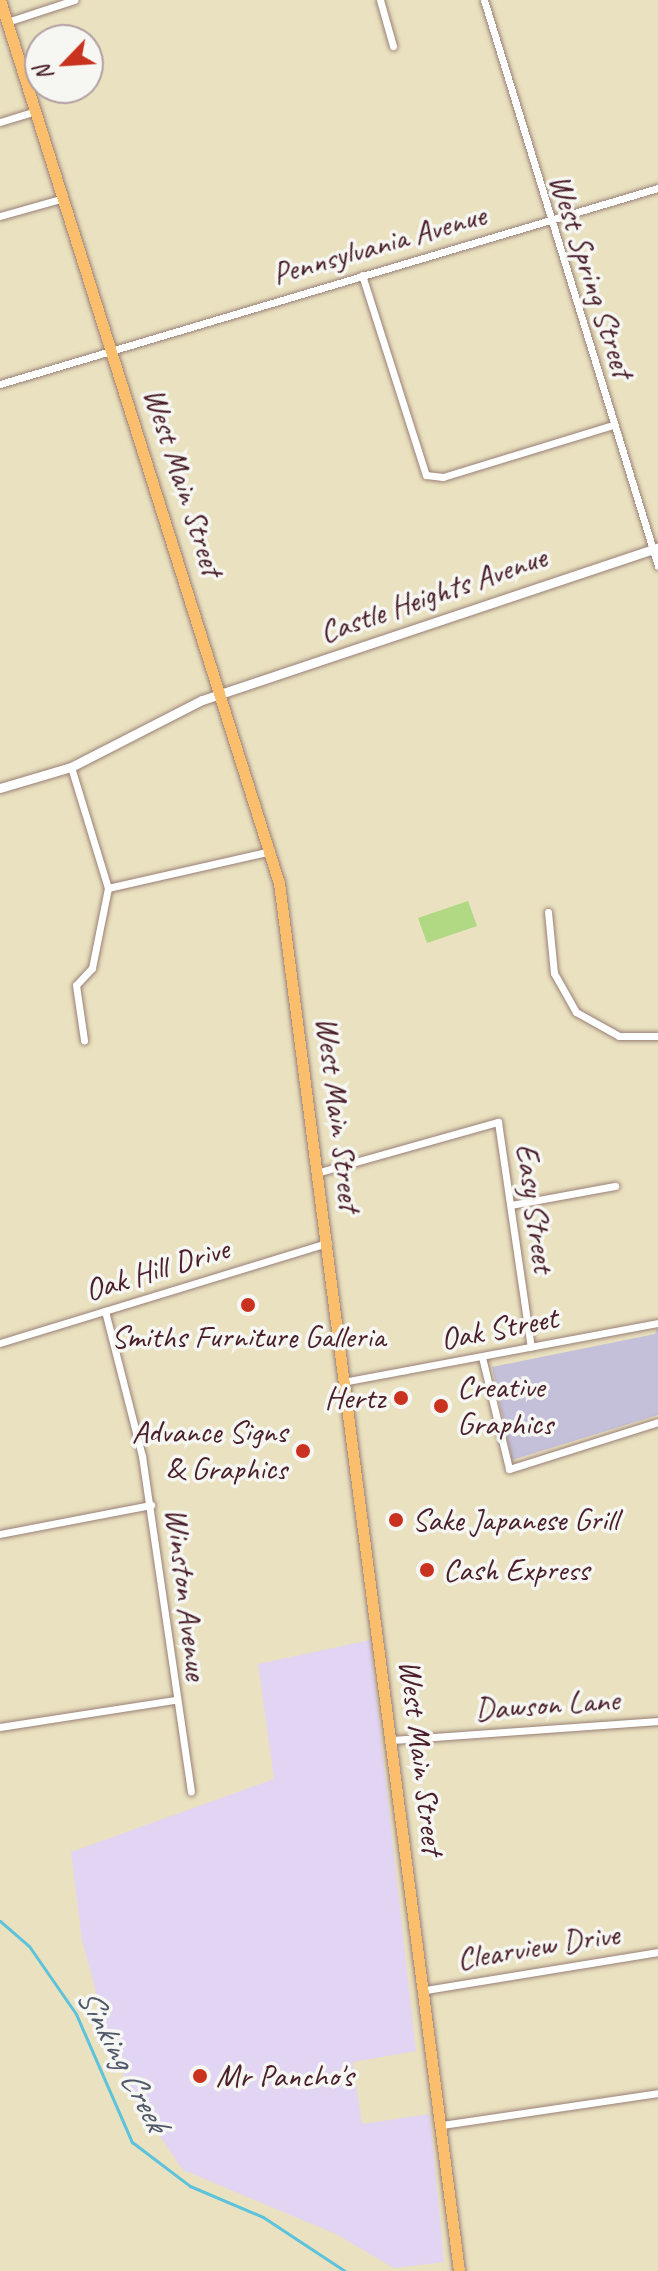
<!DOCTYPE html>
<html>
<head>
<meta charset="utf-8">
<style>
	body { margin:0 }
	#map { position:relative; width:658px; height:2271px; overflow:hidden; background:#eae1c0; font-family:Caveat,sans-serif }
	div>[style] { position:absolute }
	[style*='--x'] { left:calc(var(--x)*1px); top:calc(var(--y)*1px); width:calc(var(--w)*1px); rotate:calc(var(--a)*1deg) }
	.built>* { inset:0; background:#e2d4f3 }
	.industrial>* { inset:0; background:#c5c0da }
	.green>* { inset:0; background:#b1d882 }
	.stream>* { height:3px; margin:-1.5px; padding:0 1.5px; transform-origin:1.5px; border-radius:1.5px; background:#5dc3db }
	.roads { filter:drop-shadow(0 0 2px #9a8076) drop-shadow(0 0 2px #9a8076) }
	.minor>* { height:7px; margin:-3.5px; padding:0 3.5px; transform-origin:3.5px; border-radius:3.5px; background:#fff }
	.tertiary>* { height:9px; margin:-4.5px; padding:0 4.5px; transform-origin:4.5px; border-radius:4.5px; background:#fff }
	.primary>* { height:11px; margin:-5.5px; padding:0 5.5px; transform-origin:5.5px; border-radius:5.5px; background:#fabe6d }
	.dots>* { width:22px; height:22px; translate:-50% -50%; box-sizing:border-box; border:4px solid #f6f6f2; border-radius:50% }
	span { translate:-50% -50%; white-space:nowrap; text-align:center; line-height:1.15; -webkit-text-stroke:7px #f6f6f2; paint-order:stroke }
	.street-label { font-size:32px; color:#4a1f2b }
	.poi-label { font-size:32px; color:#4a1f2b }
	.left { translate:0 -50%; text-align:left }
	.right { translate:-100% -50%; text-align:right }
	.water-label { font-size:34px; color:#515869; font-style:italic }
	.north { position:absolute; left:24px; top:24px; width:80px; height:80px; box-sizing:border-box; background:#f6f6f2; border:2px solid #b1a0a2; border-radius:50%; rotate:245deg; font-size:22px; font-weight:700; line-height:32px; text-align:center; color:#4a1f2b }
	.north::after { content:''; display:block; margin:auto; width:28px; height:36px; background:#c8321e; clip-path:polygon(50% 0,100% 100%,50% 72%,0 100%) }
</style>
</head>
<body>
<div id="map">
	<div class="built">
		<div style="clip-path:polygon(370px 1640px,416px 2051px,353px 2062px,362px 2124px,430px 2114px,444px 2262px,394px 2268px,336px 2234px,183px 2170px,134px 2098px,109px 2040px,82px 1940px,71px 1852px,274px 1779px,258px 1664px)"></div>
	</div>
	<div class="industrial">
		<div style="clip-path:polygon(658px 1326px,658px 1415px,512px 1460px,492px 1367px,655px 1334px)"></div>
	</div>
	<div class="green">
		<div style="clip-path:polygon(468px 901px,477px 926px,427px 943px,418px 918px)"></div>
	</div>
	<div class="stream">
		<div style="--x:0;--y:1921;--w:38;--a:41"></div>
		<div style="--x:29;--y:1946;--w:83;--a:55.3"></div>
		<div style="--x:76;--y:2014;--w:140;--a:66.4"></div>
		<div style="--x:132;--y:2142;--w:73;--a:37.2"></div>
		<div style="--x:190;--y:2186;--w:79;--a:23"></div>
		<div style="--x:263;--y:2217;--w:98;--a:33.4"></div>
	</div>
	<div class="roads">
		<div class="minor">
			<div style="--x:380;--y:0;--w:48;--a:74.2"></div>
			<div style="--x:484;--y:0;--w:592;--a:72.91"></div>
			<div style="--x:7;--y:22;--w:71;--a:-18.2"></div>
			<div style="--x:0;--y:122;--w:38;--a:-17"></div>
			<div style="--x:0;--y:216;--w:66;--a:-15.7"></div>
			<div style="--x:362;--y:275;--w:210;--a:72.3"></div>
			<div style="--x:426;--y:475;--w:17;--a:7"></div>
			<div style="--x:443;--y:477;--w:178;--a:-17"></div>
			<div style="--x:0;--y:384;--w:687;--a:-16.59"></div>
			<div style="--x:71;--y:767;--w:127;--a:73"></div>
			<div style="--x:108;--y:888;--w:82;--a:101.3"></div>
			<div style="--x:92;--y:968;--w:23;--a:133"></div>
			<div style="--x:76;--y:985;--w:56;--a:81.7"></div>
			<div style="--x:108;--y:888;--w:167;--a:-12.8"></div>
			<div style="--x:548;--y:912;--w:61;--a:84.4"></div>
			<div style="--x:554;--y:973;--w:45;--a:60.6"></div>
			<div style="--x:576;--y:1012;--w:49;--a:29.2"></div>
			<div style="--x:619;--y:1036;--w:39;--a:0"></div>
			<div style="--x:320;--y:1172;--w:185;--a:-15.7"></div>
			<div style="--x:498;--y:1122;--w:227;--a:81.7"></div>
			<div style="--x:511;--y:1205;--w:106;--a:-10.4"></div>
			<div style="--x:105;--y:1311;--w:150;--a:75.7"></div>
			<div style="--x:142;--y:1456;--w:339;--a:81.7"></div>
			<div style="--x:0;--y:1343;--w:343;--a:-17"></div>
			<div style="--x:482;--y:1357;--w:115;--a:76.4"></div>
			<div style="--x:509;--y:1469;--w:156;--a:-17.5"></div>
			<div style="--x:348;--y:1381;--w:315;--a:-10.6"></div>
			<div style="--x:0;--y:1534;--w:154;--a:-10.9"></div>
			<div style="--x:0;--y:1727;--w:177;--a:-8.8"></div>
			<div style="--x:392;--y:1740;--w:267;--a:-4.1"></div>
			<div style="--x:426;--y:1990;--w:235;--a:-9.3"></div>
			<div style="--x:442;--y:2125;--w:218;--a:-8.4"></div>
		</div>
		<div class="tertiary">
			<div style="--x:0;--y:788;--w:74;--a:-16.5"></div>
			<div style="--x:71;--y:767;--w:147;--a:-27.1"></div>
			<div style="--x:202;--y:700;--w:481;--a:-18.5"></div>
		</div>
		<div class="primary">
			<div style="--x:0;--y:0;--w:926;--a:72.47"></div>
			<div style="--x:279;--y:883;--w:1400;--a:82.61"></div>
		</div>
	</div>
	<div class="dots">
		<div style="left:248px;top:1305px;background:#c8321e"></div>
		<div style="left:401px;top:1398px;background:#c8321e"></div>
		<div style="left:441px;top:1406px;background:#c8321e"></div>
		<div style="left:303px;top:1451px;background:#c8321e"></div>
		<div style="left:396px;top:1520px;background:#c8321e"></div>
		<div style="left:427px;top:1570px;background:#c8321e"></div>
		<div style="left:200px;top:2076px;background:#c8321e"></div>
	</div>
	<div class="street-label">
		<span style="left:379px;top:245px;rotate:-16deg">Pennsylvania Avenue</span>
		<span style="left:591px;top:276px;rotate:72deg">West Spring Street</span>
		<span style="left:183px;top:482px;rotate:72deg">West Main Street</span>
		<span style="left:433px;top:595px;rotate:-19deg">Castle Heights Avenue</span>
		<span style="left:338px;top:1114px;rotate:83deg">West Main Street</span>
		<span style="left:535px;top:1208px;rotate:82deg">Easy Street</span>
		<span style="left:157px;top:1270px;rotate:-17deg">Oak Hill Drive</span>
		<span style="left:499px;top:1329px;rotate:-11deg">Oak Street</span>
		<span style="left:186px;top:1594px;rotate:83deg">Winston Avenue</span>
		<span style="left:547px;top:1705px;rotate:-4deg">Dawson Lane</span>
		<span style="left:421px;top:1757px;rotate:83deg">West Main Street</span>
		<span style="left:538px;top:1947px;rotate:-9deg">Clearview Drive</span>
	</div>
	<div class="poi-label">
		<span style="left:248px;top:1337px">Smiths Furniture Galleria</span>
		<span class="left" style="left:457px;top:1406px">Creative<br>Graphics</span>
		<span class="right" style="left:385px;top:1398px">Hertz</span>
		<span class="right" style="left:287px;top:1451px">Advance Signs<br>&amp; Graphics</span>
		<span class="left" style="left:412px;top:1520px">Sake Japanese Grill</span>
		<span class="left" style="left:443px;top:1570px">Cash Express</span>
		<span class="left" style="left:216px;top:2076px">Mr Pancho's</span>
	</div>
	<div class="water-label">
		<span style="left:123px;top:2059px;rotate:62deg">Sinking Creek</span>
	</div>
	<div class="north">N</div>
</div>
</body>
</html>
